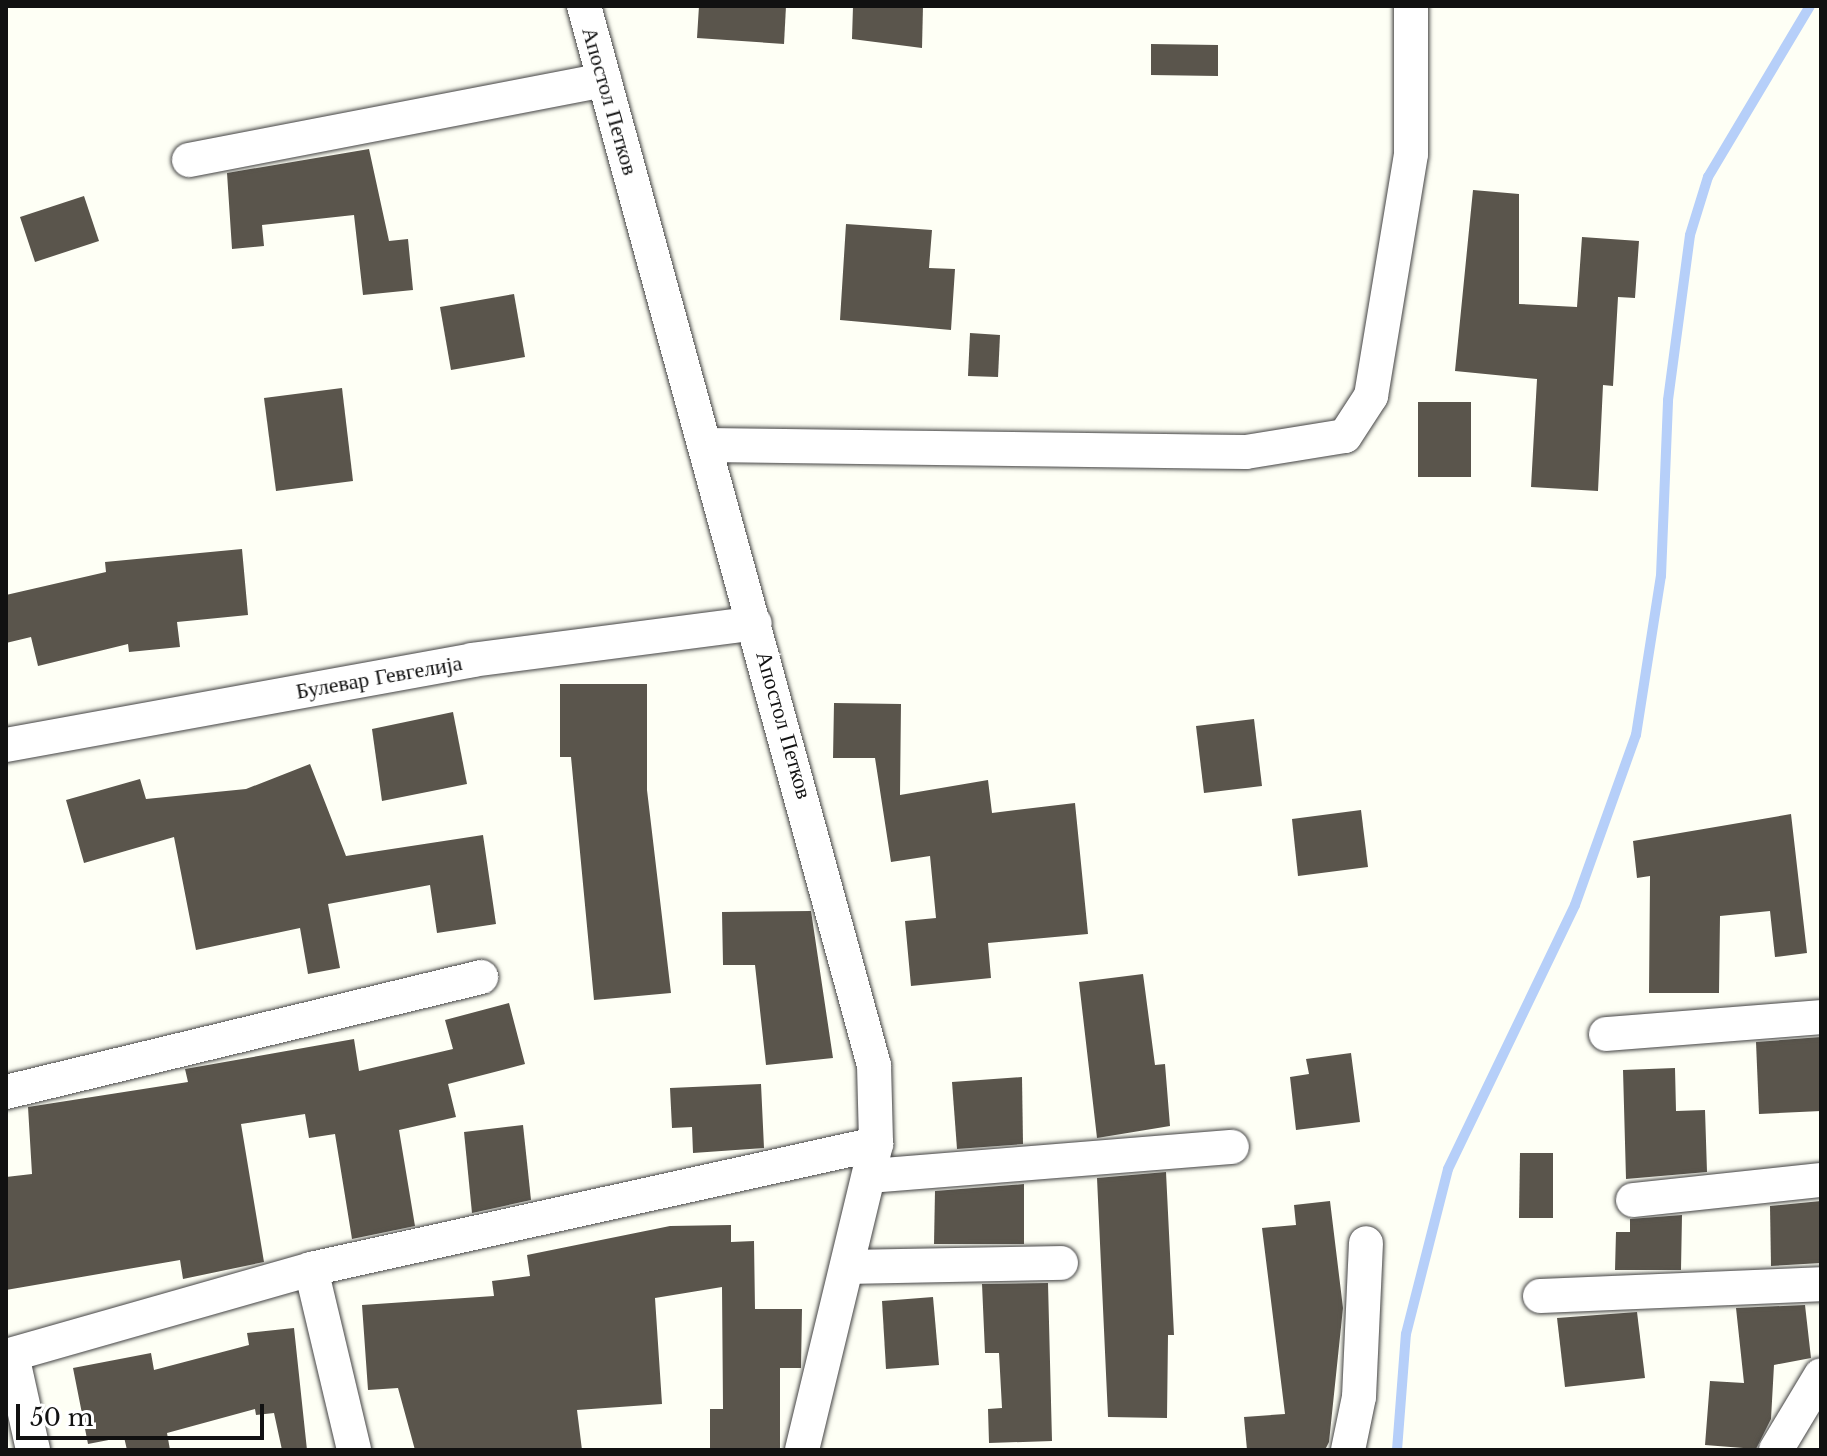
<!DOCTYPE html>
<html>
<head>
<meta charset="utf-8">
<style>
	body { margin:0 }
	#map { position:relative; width:1827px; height:1456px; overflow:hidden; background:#fefff5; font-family:"Libre Baskerville",serif }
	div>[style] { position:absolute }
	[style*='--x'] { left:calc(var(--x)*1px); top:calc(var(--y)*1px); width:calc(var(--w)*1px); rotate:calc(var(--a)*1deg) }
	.stream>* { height:10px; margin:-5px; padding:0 5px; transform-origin:5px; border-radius:5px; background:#b6cff9 }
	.building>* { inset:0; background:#5a554c }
	.roads { filter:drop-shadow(0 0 2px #444) drop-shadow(0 0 2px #444) }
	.minor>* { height:34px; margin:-17px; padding:0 17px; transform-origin:17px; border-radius:17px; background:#fff }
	span { translate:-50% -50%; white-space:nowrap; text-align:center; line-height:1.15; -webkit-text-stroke:8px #fff; paint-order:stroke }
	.street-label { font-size:22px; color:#111 }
	.frame { position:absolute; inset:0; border:8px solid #111; pointer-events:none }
	.scale { position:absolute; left:16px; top:1404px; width:248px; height:36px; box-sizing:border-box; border:4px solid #111; border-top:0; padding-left:10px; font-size:24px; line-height:28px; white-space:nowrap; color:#111; -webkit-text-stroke:6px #fff; paint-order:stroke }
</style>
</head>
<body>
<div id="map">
	<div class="stream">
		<div style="--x:1397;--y:1450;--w:116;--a:-85.6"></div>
		<div style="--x:1406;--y:1334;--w:170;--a:-75.7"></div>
		<div style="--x:1448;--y:1169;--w:293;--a:-64.3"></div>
		<div style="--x:1575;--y:905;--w:181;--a:-70.3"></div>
		<div style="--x:1636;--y:735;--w:161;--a:-81.1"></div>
		<div style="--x:1661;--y:576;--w:176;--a:-87.7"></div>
		<div style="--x:1668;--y:400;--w:166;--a:-82.4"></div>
		<div style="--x:1690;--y:235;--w:61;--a:-72.8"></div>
		<div style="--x:1708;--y:177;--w:199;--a:-59.2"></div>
	</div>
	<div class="building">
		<div style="clip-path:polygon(699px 6px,786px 6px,784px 44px,697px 38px)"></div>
		<div style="clip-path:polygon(853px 6px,923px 6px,922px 48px,852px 39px)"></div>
		<div style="clip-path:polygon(1151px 44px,1218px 45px,1218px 76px,1151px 75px)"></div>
		<div style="clip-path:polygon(369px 149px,389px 241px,408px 239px,413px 290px,363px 295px,354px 215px,262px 225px,264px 246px,232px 249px,227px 173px)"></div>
		<div style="clip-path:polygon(1473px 190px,1519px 194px,1519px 304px,1577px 307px,1582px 237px,1639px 241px,1635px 298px,1618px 297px,1613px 386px,1603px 385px,1598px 491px,1531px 487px,1537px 379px,1455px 371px)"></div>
		<div style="clip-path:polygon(84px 196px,99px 241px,35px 262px,20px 217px)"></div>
		<div style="clip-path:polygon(846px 224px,932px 230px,929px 268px,955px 269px,951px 330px,840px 320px)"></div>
		<div style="clip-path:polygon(514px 294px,525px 357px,451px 370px,440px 307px)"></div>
		<div style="clip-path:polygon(970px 333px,1000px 335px,998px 377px,968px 376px)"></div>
		<div style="clip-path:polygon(342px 388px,353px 481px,276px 491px,264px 398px)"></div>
		<div style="clip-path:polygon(1418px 402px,1471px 402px,1471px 477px,1418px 477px)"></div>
		<div style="clip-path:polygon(242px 549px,248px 615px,177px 622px,180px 647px,129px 652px,128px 644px,38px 666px,31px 637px,6px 643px,6px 595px,106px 572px,105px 562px)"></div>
		<div style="clip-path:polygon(560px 684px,647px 684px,647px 790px,671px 993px,594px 1000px,571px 757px,560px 757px)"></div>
		<div style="clip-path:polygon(834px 703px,901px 704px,900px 795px,988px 780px,992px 813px,1075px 803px,1088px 934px,988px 943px,991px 978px,911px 986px,905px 921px,936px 918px,930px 856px,891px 862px,875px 758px,833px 758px)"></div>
		<div style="clip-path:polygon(453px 712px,467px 784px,382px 801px,372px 729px)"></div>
		<div style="clip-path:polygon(1254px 719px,1262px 786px,1204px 793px,1196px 726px)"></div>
		<div style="clip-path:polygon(310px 764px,346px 856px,483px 835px,496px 924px,437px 933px,430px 885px,328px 904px,340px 968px,308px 974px,300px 928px,196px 950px,174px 837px,84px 863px,66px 800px,140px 779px,146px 799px,246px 789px)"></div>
		<div style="clip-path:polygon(1361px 810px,1368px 867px,1298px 876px,1292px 819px)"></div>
		<div style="clip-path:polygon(1791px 814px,1807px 953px,1775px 957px,1770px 911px,1720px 916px,1719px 993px,1649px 993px,1650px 876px,1637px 878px,1633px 841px)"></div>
		<div style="clip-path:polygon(811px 911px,833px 1058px,766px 1065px,755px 965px,723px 965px,722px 912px)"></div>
		<div style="clip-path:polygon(1143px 974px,1155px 1065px,1165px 1064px,1170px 1126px,1097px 1138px,1079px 982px)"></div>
		<div style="clip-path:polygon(509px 1003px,525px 1064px,448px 1084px,456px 1117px,399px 1130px,415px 1226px,352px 1239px,335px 1134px,309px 1138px,305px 1114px,241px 1124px,264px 1262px,183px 1279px,180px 1260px,6px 1290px,6px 1177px,32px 1174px,28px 1107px,188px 1082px,185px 1069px,354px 1039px,359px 1071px,453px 1049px,445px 1020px)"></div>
		<div style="clip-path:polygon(1821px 1037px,1821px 1111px,1759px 1114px,1756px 1042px)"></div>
		<div style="clip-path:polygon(1351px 1053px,1360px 1122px,1296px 1130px,1290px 1077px,1309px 1074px,1306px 1059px)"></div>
		<div style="clip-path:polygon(1675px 1068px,1676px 1111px,1705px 1110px,1707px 1172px,1626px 1179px,1623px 1070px)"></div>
		<div style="clip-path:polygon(1022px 1077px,1023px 1144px,957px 1149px,952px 1082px)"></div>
		<div style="clip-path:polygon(761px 1084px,764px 1148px,693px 1153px,692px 1127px,672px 1128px,670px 1088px)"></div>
		<div style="clip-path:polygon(523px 1125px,531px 1200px,472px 1213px,464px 1132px)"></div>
		<div style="clip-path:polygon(1520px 1153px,1553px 1153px,1553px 1218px,1519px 1218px)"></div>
		<div style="clip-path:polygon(1166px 1172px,1174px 1335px,1168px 1335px,1167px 1418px,1108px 1417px,1097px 1178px)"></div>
		<div style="clip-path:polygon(1024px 1184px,1024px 1244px,934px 1244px,935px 1191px)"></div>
		<div style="clip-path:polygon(1330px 1201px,1343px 1308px,1329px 1442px,1325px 1450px,1247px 1450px,1244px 1417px,1285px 1414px,1262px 1228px,1296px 1225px,1294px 1205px)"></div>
		<div style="clip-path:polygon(1821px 1201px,1821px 1263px,1771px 1266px,1770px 1206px)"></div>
		<div style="clip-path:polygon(1682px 1215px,1681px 1270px,1615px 1270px,1616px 1232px,1630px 1232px,1630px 1219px)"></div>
		<div style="clip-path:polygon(731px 1225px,731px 1242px,754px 1241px,755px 1309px,802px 1309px,801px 1368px,780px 1368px,780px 1450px,710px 1450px,710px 1409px,723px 1409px,722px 1287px,655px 1298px,662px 1404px,577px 1410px,582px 1450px,415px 1450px,398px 1388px,368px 1390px,362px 1305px,494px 1296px,492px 1281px,530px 1276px,527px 1255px,670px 1226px)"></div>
		<div style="clip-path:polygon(1048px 1283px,1052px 1441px,989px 1443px,988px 1409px,1002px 1408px,999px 1353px,985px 1353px,982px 1284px)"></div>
		<div style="clip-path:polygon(933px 1297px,939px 1365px,886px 1369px,882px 1301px)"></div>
		<div style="clip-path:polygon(1805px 1305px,1811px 1358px,1774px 1365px,1771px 1419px,1756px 1449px,1705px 1445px,1710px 1381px,1744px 1383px,1736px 1308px)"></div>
		<div style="clip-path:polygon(1637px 1312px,1645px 1378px,1565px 1387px,1557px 1318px)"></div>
		<div style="clip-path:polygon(294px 1328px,307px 1450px,282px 1450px,274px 1413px,256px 1415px,255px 1409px,167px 1433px,170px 1450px,127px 1450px,124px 1437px,88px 1444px,73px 1368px,151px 1353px,154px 1370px,249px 1345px,247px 1333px)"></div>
	</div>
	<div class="roads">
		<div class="minor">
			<div style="--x:584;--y:6;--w:1098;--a:74.69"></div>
			<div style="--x:874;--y:1065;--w:79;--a:88.5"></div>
			<div style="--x:876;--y:1144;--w:315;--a:103.6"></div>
			<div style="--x:189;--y:160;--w:423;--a:-10.9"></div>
			<div style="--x:708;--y:445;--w:538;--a:0.75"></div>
			<div style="--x:1246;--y:452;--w:100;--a:-9.2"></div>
			<div style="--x:1345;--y:436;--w:48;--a:-57"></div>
			<div style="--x:1371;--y:396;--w:245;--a:-80.6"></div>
			<div style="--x:1411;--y:154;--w:148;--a:-90"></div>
			<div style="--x:6;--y:745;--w:474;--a:-10.3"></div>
			<div style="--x:472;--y:660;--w:285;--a:-7.4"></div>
			<div style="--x:1606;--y:1034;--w:216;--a:-4.5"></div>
			<div style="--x:6;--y:1092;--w:489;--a:-13.6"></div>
			<div style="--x:870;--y:1176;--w:363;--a:-4.6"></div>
			<div style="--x:1633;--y:1200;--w:189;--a:-6.1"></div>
			<div style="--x:850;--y:1267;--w:211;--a:-1.1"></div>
			<div style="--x:311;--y:1269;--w:186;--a:76.6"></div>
			<div style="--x:1540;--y:1296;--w:281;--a:-2.4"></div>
			<div style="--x:12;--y:1355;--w:97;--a:77.5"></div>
			<div style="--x:6;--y:1356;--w:317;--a:-15.9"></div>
			<div style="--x:311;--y:1269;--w:579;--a:-12.48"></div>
			<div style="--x:1348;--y:1450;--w:54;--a:-78.3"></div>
			<div style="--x:1359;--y:1397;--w:154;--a:-87.4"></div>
			<div style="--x:1776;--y:1450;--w:87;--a:-59"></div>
		</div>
	</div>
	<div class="street-label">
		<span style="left:610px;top:101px;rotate:74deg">Апостол Петков</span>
		<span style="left:379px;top:677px;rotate:-10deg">Булевар Гевгелија</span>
		<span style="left:784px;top:725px;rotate:74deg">Апостол Петков</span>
	</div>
	<div class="frame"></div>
	<div class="scale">50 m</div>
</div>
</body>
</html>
